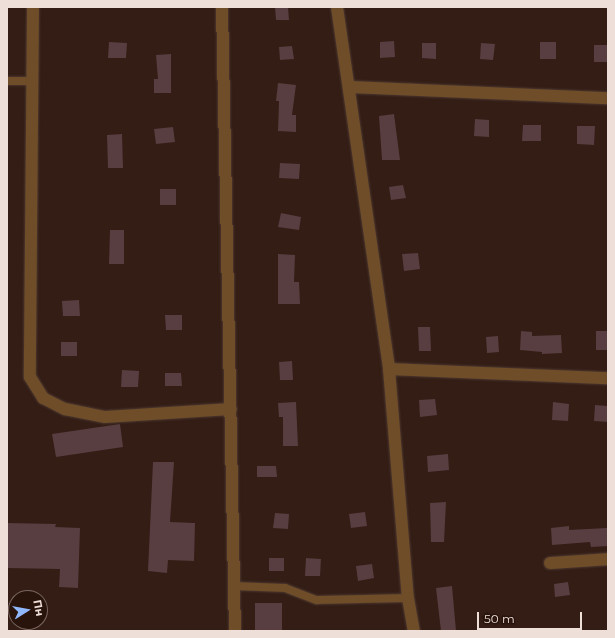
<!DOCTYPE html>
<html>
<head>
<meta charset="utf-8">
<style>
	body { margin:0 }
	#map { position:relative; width:615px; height:638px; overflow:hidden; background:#331d15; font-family:Montserrat,sans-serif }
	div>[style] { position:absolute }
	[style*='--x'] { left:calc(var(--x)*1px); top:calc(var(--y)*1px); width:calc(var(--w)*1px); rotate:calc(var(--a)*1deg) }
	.building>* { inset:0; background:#583e40 }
	.roads { filter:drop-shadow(0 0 1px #4d3830) drop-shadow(0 0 1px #4d3830) }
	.service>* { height:8px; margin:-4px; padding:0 4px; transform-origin:4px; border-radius:4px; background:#6e4d28 }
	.minor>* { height:12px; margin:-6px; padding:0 6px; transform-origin:6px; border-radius:6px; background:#6e4d28 }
	.tertiary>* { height:12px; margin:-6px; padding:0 6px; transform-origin:6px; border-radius:6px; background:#6e4d28 }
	span { translate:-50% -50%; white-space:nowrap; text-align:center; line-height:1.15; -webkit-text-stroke:3px #29140c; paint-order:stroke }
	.frame { position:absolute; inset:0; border:8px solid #eedfd9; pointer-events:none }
	.north { position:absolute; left:8px; top:590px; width:40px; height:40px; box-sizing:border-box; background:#29140c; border:1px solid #78655e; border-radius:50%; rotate:79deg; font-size:11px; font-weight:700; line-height:16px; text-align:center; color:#eedfd9 }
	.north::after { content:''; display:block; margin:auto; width:14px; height:18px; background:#91b8fd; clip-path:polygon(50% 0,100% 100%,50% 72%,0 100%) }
	.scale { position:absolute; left:477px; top:612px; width:105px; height:18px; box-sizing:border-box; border:2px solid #eedfd9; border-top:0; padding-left:5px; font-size:12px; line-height:14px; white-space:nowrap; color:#eedfd9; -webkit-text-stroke:3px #29140c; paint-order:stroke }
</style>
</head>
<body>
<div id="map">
	<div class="building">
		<div style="clip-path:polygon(275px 7px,288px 7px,289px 20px,276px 20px)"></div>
		<div style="clip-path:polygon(394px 41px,395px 57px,380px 58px,380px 42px)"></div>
		<div style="clip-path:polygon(109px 42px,127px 43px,126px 58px,108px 58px)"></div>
		<div style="clip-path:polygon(540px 42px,556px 42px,556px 59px,540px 59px)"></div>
		<div style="clip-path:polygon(422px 43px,436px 43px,436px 59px,422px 58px)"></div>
		<div style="clip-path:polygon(481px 43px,495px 44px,493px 60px,480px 59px)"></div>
		<div style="clip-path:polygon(594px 45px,608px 45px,608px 62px,594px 62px)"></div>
		<div style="clip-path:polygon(292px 46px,294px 59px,280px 60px,279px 47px)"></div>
		<div style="clip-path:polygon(171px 54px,171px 93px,154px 93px,154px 79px,158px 79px,156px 55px)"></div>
		<div style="clip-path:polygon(278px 83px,296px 85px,292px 115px,296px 115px,296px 132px,278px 131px,279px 101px,276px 101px)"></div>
		<div style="clip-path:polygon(394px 114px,400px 160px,382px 160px,379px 116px)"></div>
		<div style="clip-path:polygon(475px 119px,489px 120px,489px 137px,474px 136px)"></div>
		<div style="clip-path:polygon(523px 125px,541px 125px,541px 141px,522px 141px)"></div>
		<div style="clip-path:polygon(577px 126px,595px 126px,594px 145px,577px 144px)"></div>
		<div style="clip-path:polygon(173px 127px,175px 142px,156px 144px,154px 129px)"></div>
		<div style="clip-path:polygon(122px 134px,123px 168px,108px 168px,107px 135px)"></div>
		<div style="clip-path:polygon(280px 163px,300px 164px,299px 179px,279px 178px)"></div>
		<div style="clip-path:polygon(403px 185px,406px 198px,391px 200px,389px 187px)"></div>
		<div style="clip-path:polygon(160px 189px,176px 189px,176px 205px,160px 205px)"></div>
		<div style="clip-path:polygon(281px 213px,301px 217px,299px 230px,278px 227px)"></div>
		<div style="clip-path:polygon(110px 230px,124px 230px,124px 264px,109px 264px)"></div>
		<div style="clip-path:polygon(418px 253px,420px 269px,404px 271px,402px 254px)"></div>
		<div style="clip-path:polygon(278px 254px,295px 255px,294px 282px,299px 282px,300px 304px,278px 304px)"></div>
		<div style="clip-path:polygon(79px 300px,80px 316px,63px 316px,62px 301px)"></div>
		<div style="clip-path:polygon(165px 315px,182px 315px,182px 330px,166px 330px)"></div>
		<div style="clip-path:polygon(418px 327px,430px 327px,431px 351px,419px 351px)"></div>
		<div style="clip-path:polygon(521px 331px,532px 332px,532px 336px,561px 335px,562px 353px,542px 354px,542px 352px,520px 350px)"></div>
		<div style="clip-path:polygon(596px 331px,608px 331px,608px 350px,596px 350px)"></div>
		<div style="clip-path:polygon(498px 336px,499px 352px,487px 353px,486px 337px)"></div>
		<div style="clip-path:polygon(61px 342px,77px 342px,77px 356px,61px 356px)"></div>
		<div style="clip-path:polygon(292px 361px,293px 380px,280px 380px,279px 362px)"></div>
		<div style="clip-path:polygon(122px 370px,139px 371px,138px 387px,121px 387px)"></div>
		<div style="clip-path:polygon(165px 373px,181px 373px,182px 386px,165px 386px)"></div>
		<div style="clip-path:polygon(435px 399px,437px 415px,420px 417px,419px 400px)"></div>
		<div style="clip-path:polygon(296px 402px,298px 446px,283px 446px,283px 417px,279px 417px,278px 403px)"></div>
		<div style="clip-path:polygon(553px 402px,569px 404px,568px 421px,552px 420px)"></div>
		<div style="clip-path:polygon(595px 405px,608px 406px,608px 422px,594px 421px)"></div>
		<div style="clip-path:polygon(120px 424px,123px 447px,56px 457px,52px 434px)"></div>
		<div style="clip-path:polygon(448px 454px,449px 470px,428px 472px,427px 456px)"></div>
		<div style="clip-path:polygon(153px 462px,174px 462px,170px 522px,195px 523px,194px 561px,168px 560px,167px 573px,148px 571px)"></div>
		<div style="clip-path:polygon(257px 466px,276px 466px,277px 477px,257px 477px)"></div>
		<div style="clip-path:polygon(446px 502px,444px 542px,431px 542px,430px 503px)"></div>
		<div style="clip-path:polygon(365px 512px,367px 526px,351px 528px,349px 514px)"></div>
		<div style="clip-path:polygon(275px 513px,289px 514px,288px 529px,273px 528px)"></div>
		<div style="clip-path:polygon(7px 523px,56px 524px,55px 527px,80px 528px,78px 588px,59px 587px,60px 569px,7px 568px)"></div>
		<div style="clip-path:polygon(569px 526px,569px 530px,607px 528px,608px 546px,591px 547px,590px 542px,552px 545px,551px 528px)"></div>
		<div style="clip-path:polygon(269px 558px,284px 558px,284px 571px,269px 571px)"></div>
		<div style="clip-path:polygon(306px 558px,321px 559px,320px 576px,305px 576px)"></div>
		<div style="clip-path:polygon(372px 564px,374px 578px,358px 581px,356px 566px)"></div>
		<div style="clip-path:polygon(568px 582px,570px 595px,555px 597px,554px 584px)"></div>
		<div style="clip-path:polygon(452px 586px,456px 631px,441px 631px,436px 588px)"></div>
		<div style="clip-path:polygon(255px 603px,282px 603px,282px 631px,255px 631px)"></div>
	</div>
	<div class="roads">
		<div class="service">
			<div style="--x:7;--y:81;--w:26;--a:0"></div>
			<div style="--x:234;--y:586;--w:51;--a:2.2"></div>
			<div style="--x:285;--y:588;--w:34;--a:21"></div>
			<div style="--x:317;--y:600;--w:91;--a:-1.3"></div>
		</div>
		<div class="minor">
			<div style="--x:33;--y:7;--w:370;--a:90.5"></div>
			<div style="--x:30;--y:377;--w:25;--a:58"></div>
			<div style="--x:43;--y:398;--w:25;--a:27"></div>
			<div style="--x:65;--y:409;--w:41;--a:11.3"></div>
			<div style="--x:105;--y:417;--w:126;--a:-3.6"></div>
			<div style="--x:337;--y:7;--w:366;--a:81.8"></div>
			<div style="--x:389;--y:369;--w:230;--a:85.3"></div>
			<div style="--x:408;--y:598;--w:34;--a:80"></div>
			<div style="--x:351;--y:87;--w:257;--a:2.5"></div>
			<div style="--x:389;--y:369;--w:219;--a:2.4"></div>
			<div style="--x:550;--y:563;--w:58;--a:-3.9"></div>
		</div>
		<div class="tertiary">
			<div style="--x:222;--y:7;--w:624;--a:88.81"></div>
		</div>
	</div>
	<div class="frame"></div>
	<div class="north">Пн</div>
	<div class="scale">50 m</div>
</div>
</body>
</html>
